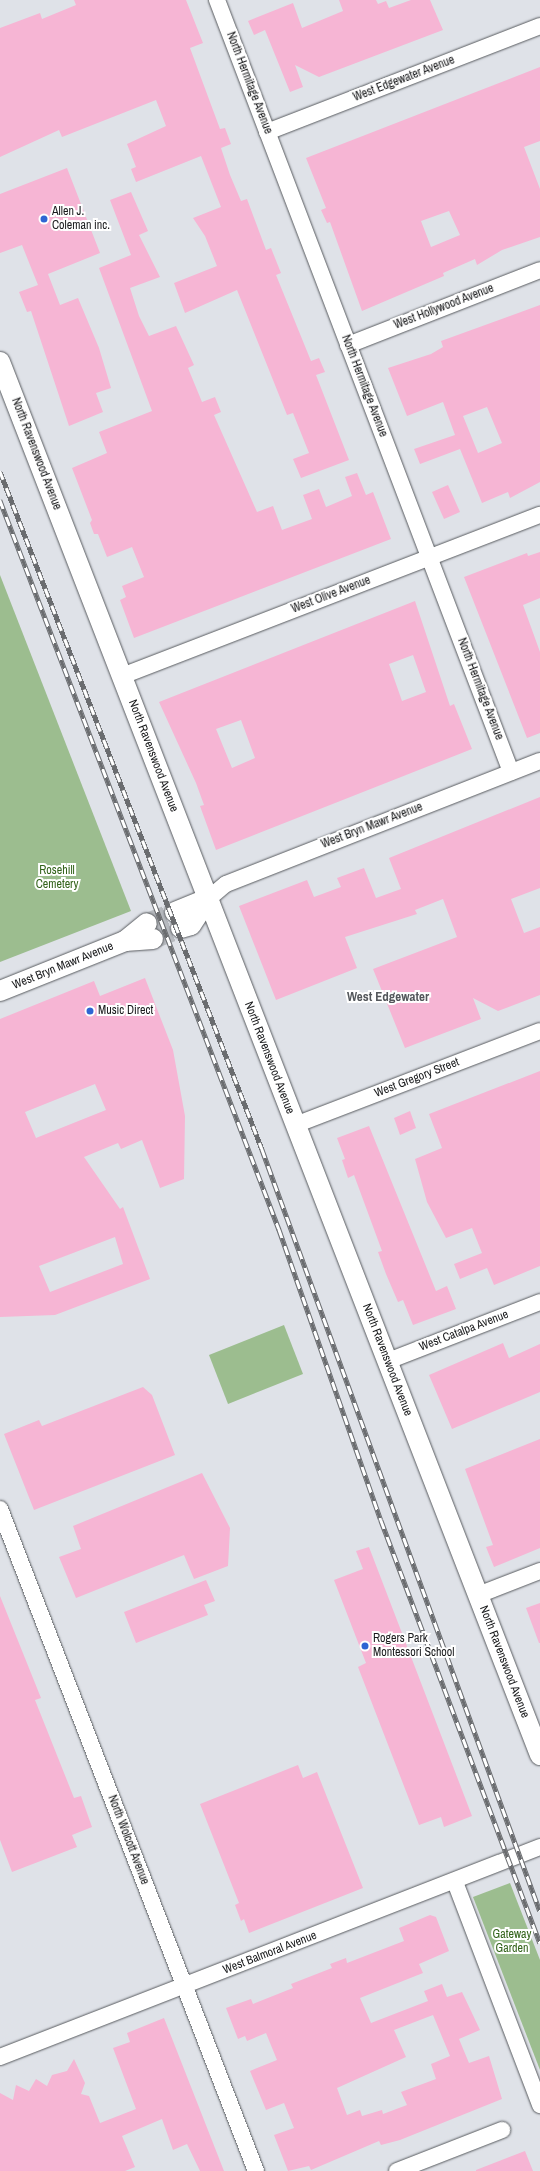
<!DOCTYPE html>
<html>
<head>
<meta charset="utf-8">
<style>
	body { margin:0 }
	#map { position:relative; width:540px; height:2171px; overflow:hidden; background:#dfe2e8; font-family:"Archivo Narrow",sans-serif }
	div>[style] { position:absolute }
	[style*='--x'] { left:calc(var(--x)*1px); top:calc(var(--y)*1px); width:calc(var(--w)*1px); rotate:calc(var(--a)*1deg) }
	.green>* { inset:0; background:#9cbd8f }
	.building>* { inset:0; background:#f6b5d4 }
	.tertiary-tunnel>* { height:20px; margin-top:-10px; transform-origin:0; background:repeating-linear-gradient(90deg,#b7babf 0 20px,transparent 0 30px) }
	.roads { filter:drop-shadow(0 0 1px #585b5f) drop-shadow(0 0 1px #585b5f) }
	.minor>* { height:16px; margin:-8px; padding:0 8px; transform-origin:8px; border-radius:8px; background:#fff }
	.tertiary>* { height:20px; margin:-10px; padding:0 10px; transform-origin:10px; border-radius:10px; background:#fff }
	.rail>* { height:4.5px; margin-top:-2.25px; transform-origin:0; background:repeating-linear-gradient(90deg,#fff 0 9px,#6a6c6f 0 18px); box-sizing:border-box; border-block:1px solid #6a6c6f }
	.dots>* { width:11px; height:11px; translate:-50% -50%; box-sizing:border-box; border:2px solid #fff; border-radius:50% }
	span { translate:-50% -50%; white-space:nowrap; text-align:center; line-height:1.15; -webkit-text-stroke:4px #fff; paint-order:stroke }
	.street-label { font-size:12px; color:#191a1c }
	.poi-label { font-size:12px; color:#191a1c }
	.left { translate:0 -50%; text-align:left }
	.park-label { font-size:12px; color:#33631b }
	.neighbourhood-label { font-size:13px; color:#53565a; font-weight:700 }
</style>
</head>
<body>
<div id="map">
	<div class="green">
		<div style="clip-path:polygon(0 575px,131px 911px,0 962px)"></div>
		<div style="clip-path:polygon(284px 1325px,303px 1374px,228px 1404px,209px 1355px)"></div>
		<div style="clip-path:polygon(510px 1883px,540px 1960px,540px 2070px,473px 1897px)"></div>
	</div>
	<div class="building">
		<div style="clip-path:polygon(74px 0,186px 0,203px 43px,190px 48px,220px 129px,225px 128px,231px 144px,221px 148px,230px 175px,241px 201px,247px 199px,266px 250px,271px 248px,281px 273px,276px 275px,311px 361px,319px 358px,325px 372px,316px 375px,349px 460px,301px 478px,293px 459px,309px 453px,293px 413px,287px 415px,237px 290px,185px 313px,174px 283px,217px 266px,205px 236px,193px 218px,221px 207px,201px 156px,136px 182px,131px 169px,136px 167px,127px 144px,166px 126px,156px 100px,62px 137px,59px 130px,0 157px,0 28px,40px 13px,42px 19px,76px 5px)"></div>
		<div style="clip-path:polygon(339px 0,376px 0,378px 4px,386px 1px,389px 8px,411px 0,430px 0,443px 30px,319px 77px,295px 65px,303px 87px,290px 92px,265px 30px,254px 35px,248px 21px,293px 3px,302px 28px,343px 11px)"></div>
		<div style="clip-path:polygon(evenodd,540px 67px,540px 141px,524px 147px,540px 189px,540px 237px,502px 250px,477px 265px,475px 259px,443px 273px,444px 276px,362px 311px,330px 222px,327px 223px,321px 210px,326px 208px,306px 158px,540px 67px,449px 211px,460px 235px,431px 247px,421px 221px,449px 211px)"></div>
		<div style="clip-path:polygon(67px 168px,100px 253px,48px 274px,60px 305px,78px 298px,99px 348px,111px 388px,96px 393px,103px 412px,69px 426px,31px 311px,27px 312px,19px 292px,38px 285px,22px 245px,0 253px,0 194px)"></div>
		<div style="clip-path:polygon(131px 192px,148px 231px,139px 235px,160px 277px,130px 288px,139px 316px,149px 336px,176px 326px,194px 365px,188px 368px,202px 402px,215px 397px,221px 412px,214px 415px,257px 512px,273px 506px,282px 530px,312px 519px,303px 495px,319px 489px,326px 507px,352px 496px,345px 477px,357px 473px,366px 495px,373px 492px,391px 539px,134px 638px,120px 600px,126px 597px,122px 586px,144px 577px,132px 547px,107px 557px,98px 534px,94px 534px,90px 523px,92px 520px,72px 468px,107px 453px,99px 432px,152px 411px,99px 268px,131px 255px,110px 200px)"></div>
		<div style="clip-path:polygon(evenodd,540px 305px,540px 482px,510px 498px,508px 492px,482px 503px,460px 449px,420px 464px,414px 449px,455px 435px,443px 402px,407px 416px,388px 368px,431px 354px,443px 347px,441px 341px,540px 305px,487px 407px,502px 443px,478px 453px,463px 416px,487px 407px)"></div>
		<div style="clip-path:polygon(448px 485px,460px 512px,444px 519px,432px 492px)"></div>
		<div style="clip-path:polygon(540px 552px,540px 598px,523px 605px,540px 652px,540px 733px,527px 738px,464px 577px,527px 553px,528px 556px)"></div>
		<div style="clip-path:polygon(evenodd,415px 601px,450px 706px,454px 704px,472px 749px,216px 850px,200px 806px,204px 805px,196px 783px,159px 702px,415px 601px,413px 655px,426px 692px,402px 701px,389px 664px,413px 655px,415px 601px,241px 720px,255px 758px,232px 768px,216px 729px,241px 720px)"></div>
		<div style="clip-path:polygon(540px 797px,540px 888px,511px 899px,524px 933px,540px 927px,540px 995px,498px 1011px,473px 998px,481px 1019px,405px 1048px,373px 969px,457px 937px,443px 899px,415px 910px,417px 914px,345px 937px,357px 968px,276px 1000px,239px 906px,307px 880px,314px 897px,341px 887px,337px 878px,364px 868px,376px 898px,401px 889px,389px 858px)"></div>
		<div style="clip-path:polygon(evenodd,145px 978px,173px 1050px,185px 1116px,184px 1179px,160px 1188px,142px 1140px,121px 1149px,118px 1143px,84px 1157px,120px 1209px,123px 1207px,150px 1279px,55px 1315px,0 1317px,0 1019px,94px 981px,100px 996px,145px 978px,95px 1084px,106px 1110px,36px 1138px,25px 1112px,95px 1084px,145px 978px,115px 1237px,123px 1264px,50px 1292px,39px 1266px,115px 1237px)"></div>
		<div style="clip-path:polygon(540px 1071px,540px 1266px,494px 1285px,487px 1268px,460px 1279px,454px 1264px,482px 1253px,472px 1228px,446px 1238px,427px 1202px,415px 1159px,442px 1148px,429px 1114px)"></div>
		<div style="clip-path:polygon(410px 1111px,416px 1128px,400px 1135px,394px 1118px)"></div>
		<div style="clip-path:polygon(369px 1126px,436px 1291px,447px 1286px,456px 1309px,413px 1325px,403px 1300px,398px 1302px,386px 1274px,378px 1252px,382px 1251px,354px 1175px,348px 1178px,342px 1160px,345px 1159px,337px 1138px)"></div>
		<div style="clip-path:polygon(503px 1343px,509px 1358px,540px 1344px,540px 1392px,452px 1429px,429px 1375px)"></div>
		<div style="clip-path:polygon(143px 1387px,152px 1395px,175px 1455px,34px 1510px,4px 1434px,39px 1420px,42px 1426px)"></div>
		<div style="clip-path:polygon(540px 1439px,540px 1548px,494px 1567px,486px 1547px,493px 1545px,465px 1469px)"></div>
		<div style="clip-path:polygon(202px 1473px,230px 1528px,228px 1566px,194px 1579px,184px 1555px,76px 1598px,59px 1557px,81px 1549px,73px 1526px)"></div>
		<div style="clip-path:polygon(369px 1547px,472px 1816px,444px 1827px,441px 1817px,419px 1825px,358px 1667px,366px 1663px,334px 1580px,363px 1569px,356px 1551px)"></div>
		<div style="clip-path:polygon(206px 1580px,215px 1601px,204px 1605px,208px 1615px,136px 1643px,124px 1612px)"></div>
		<div style="clip-path:polygon(0 1596px,41px 1698px,35px 1700px,74px 1798px,81px 1796px,92px 1827px,72px 1835px,77px 1847px,12px 1872px,0 1840px)"></div>
		<div style="clip-path:polygon(540px 1603px,540px 1643px,539px 1643px,526px 1608px)"></div>
		<div style="clip-path:polygon(298px 1765px,303px 1778px,317px 1772px,363px 1888px,249px 1933px,244px 1919px,241px 1921px,235px 1905px,239px 1903px,200px 1804px)"></div>
		<div style="clip-path:polygon(evenodd,430px 1915px,436px 1917px,449px 1951px,419px 1964px,423px 1973px,360px 1998px,371px 2023px,428px 2001px,424px 1991px,442px 1984px,447px 1997px,462px 1992px,480px 2030px,459px 2039px,469px 2063px,489px 2056px,502px 2099px,400px 2140px,381px 2145px,379px 2141px,311px 2170px,309px 2166px,288px 2171px,274px 2135px,294px 2128px,284px 2103px,266px 2110px,250px 2071px,277px 2060px,266px 2033px,247px 2041px,245px 2036px,238px 2039px,226px 2008px,251px 1999px,253px 2004px,293px 1988px,291px 1984px,332px 1968px,330px 1964px,346px 1958px,347px 1963px,404px 1941px,399px 1928px,430px 1915px,433px 2015px,450px 2056px,431px 2064px,436px 2079px,401px 2092px,407px 2105px,383px 2114px,382px 2110px,362px 2116px,360px 2110px,347px 2115px,337px 2088px,406px 2057px,394px 2030px,433px 2015px)"></div>
		<div style="clip-path:polygon(164px 2018px,224px 2171px,200px 2171px,187px 2144px,173px 2150px,162px 2119px,122px 2136px,135px 2167px,125px 2171px,0 2171px,0 2093px,13px 2100px,16px 2085px,29px 2091px,36px 2079px,47px 2086px,52px 2075px,67px 2071px,74px 2059px,85px 2083px,81px 2094px,89px 2096px,100px 2123px,136px 2109px,113px 2048px,130px 2042px,127px 2033px)"></div>
		<div style="clip-path:polygon(525px 2151px,533px 2171px,476px 2171px,476px 2170px)"></div>
	</div>
	<div class="tertiary-tunnel">
		<div style="--x:147;--y:923;--w:30;--a:-21"></div>
		<div style="--x:153;--y:939;--w:30;--a:-21"></div>
	</div>
	<div class="roads">
		<div class="minor">
			<div style="--x:217;--y:0;--w:826;--a:69.15"></div>
			<div style="--x:267;--y:132;--w:293;--a:-21.2"></div>
			<div style="--x:348;--y:345;--w:206;--a:-21.3"></div>
			<div style="--x:122;--y:676;--w:448;--a:-21.1"></div>
			<div style="--x:208;--y:899;--w:23;--a:-40"></div>
			<div style="--x:226;--y:884;--w:337;--a:-21.4"></div>
			<div style="--x:295;--y:1125;--w:262;--a:-21"></div>
			<div style="--x:388;--y:1361;--w:163;--a:-21.2"></div>
			<div style="--x:0;--y:1509;--w:710;--a:68.86"></div>
			<div style="--x:478;--y:1595;--w:66;--a:-21.2"></div>
			<div style="--x:455;--y:1882;--w:239;--a:69.1"></div>
			<div style="--x:0;--y:2057;--w:579;--a:-21.25"></div>
			<div style="--x:397;--y:2171;--w:113;--a:-21.3"></div>
		</div>
		<div class="tertiary">
			<div style="--x:0;--y:362;--w:1494;--a:68.81"></div>
			<div style="--x:175;--y:912;--w:35;--a:-22"></div>
			<div style="--x:181;--y:928;--w:10;--a:-17"></div>
			<div style="--x:191;--y:925;--w:31;--a:-57"></div>
			<div style="--x:125;--y:941;--w:28;--a:-4"></div>
			<div style="--x:0;--y:991;--w:135;--a:-21.8"></div>
			<div style="--x:125;--y:941;--w:28;--a:-39"></div>
		</div>
	</div>
	<div class="rail">
		<div style="--x:0;--y:471;--w:727;--a:68.87"></div>
		<div style="--x:262;--y:1149;--w:811;--a:69.96"></div>
		<div style="--x:0;--y:500;--w:781;--a:69.06"></div>
		<div style="--x:279;--y:1229;--w:308;--a:70.7"></div>
		<div style="--x:381;--y:1520;--w:452;--a:69.4"></div>
	</div>
	<div class="dots">
		<div style="left:44px;top:219px;background:#2e65d3"></div>
		<div style="left:90px;top:1011px;background:#2e65d3"></div>
		<div style="left:365px;top:1646px;background:#2e65d3"></div>
	</div>
	<div class="street-label">
		<span style="left:404px;top:79px;rotate:-21deg">West Edgewater Avenue</span>
		<span style="left:249px;top:83px;rotate:69deg">North Hermitage Avenue</span>
		<span style="left:444px;top:307px;rotate:-21deg">West Hollywood Avenue</span>
		<span style="left:364px;top:386px;rotate:69deg">North Hermitage Avenue</span>
		<span style="left:36px;top:454px;rotate:69deg">North Ravenswood Avenue</span>
		<span style="left:331px;top:595px;rotate:-21deg">West Olive Avenue</span>
		<span style="left:480px;top:689px;rotate:69deg">North Hermitage Avenue</span>
		<span style="left:153px;top:756px;rotate:69deg">North Ravenswood Avenue</span>
		<span style="left:372px;top:826px;rotate:-21deg">West Bryn Mawr Avenue</span>
		<span style="left:63px;top:966px;rotate:-22deg">West Bryn Mawr Avenue</span>
		<span style="left:269px;top:1058px;rotate:69deg">North Ravenswood Avenue</span>
		<span style="left:417px;top:1078px;rotate:-21deg">West Gregory Street</span>
		<span style="left:464px;top:1331px;rotate:-21deg">West Catalpa Avenue</span>
		<span style="left:387px;top:1360px;rotate:69deg">North Ravenswood Avenue</span>
		<span style="left:504px;top:1662px;rotate:69deg">North Ravenswood Avenue</span>
		<span style="left:128px;top:1840px;rotate:69deg">North Wolcott Avenue</span>
		<span style="left:270px;top:1953px;rotate:-21deg">West Balmoral Avenue</span>
	</div>
	<div class="poi-label">
		<span class="left" style="left:52px;top:219px">Allen J.<br>Coleman inc.</span>
		<span class="left" style="left:98px;top:1011px">Music Direct</span>
		<span class="left" style="left:373px;top:1646px">Rogers Park<br>Montessori School</span>
	</div>
	<div class="park-label">
		<span style="left:57px;top:878px">Rosehill<br>Cemetery</span>
		<span style="left:512px;top:1942px">Gateway<br>Garden</span>
	</div>
	<div class="neighbourhood-label">
		<span style="left:388px;top:997px">West Edgewater</span>
	</div>
</div>
</body>
</html>
